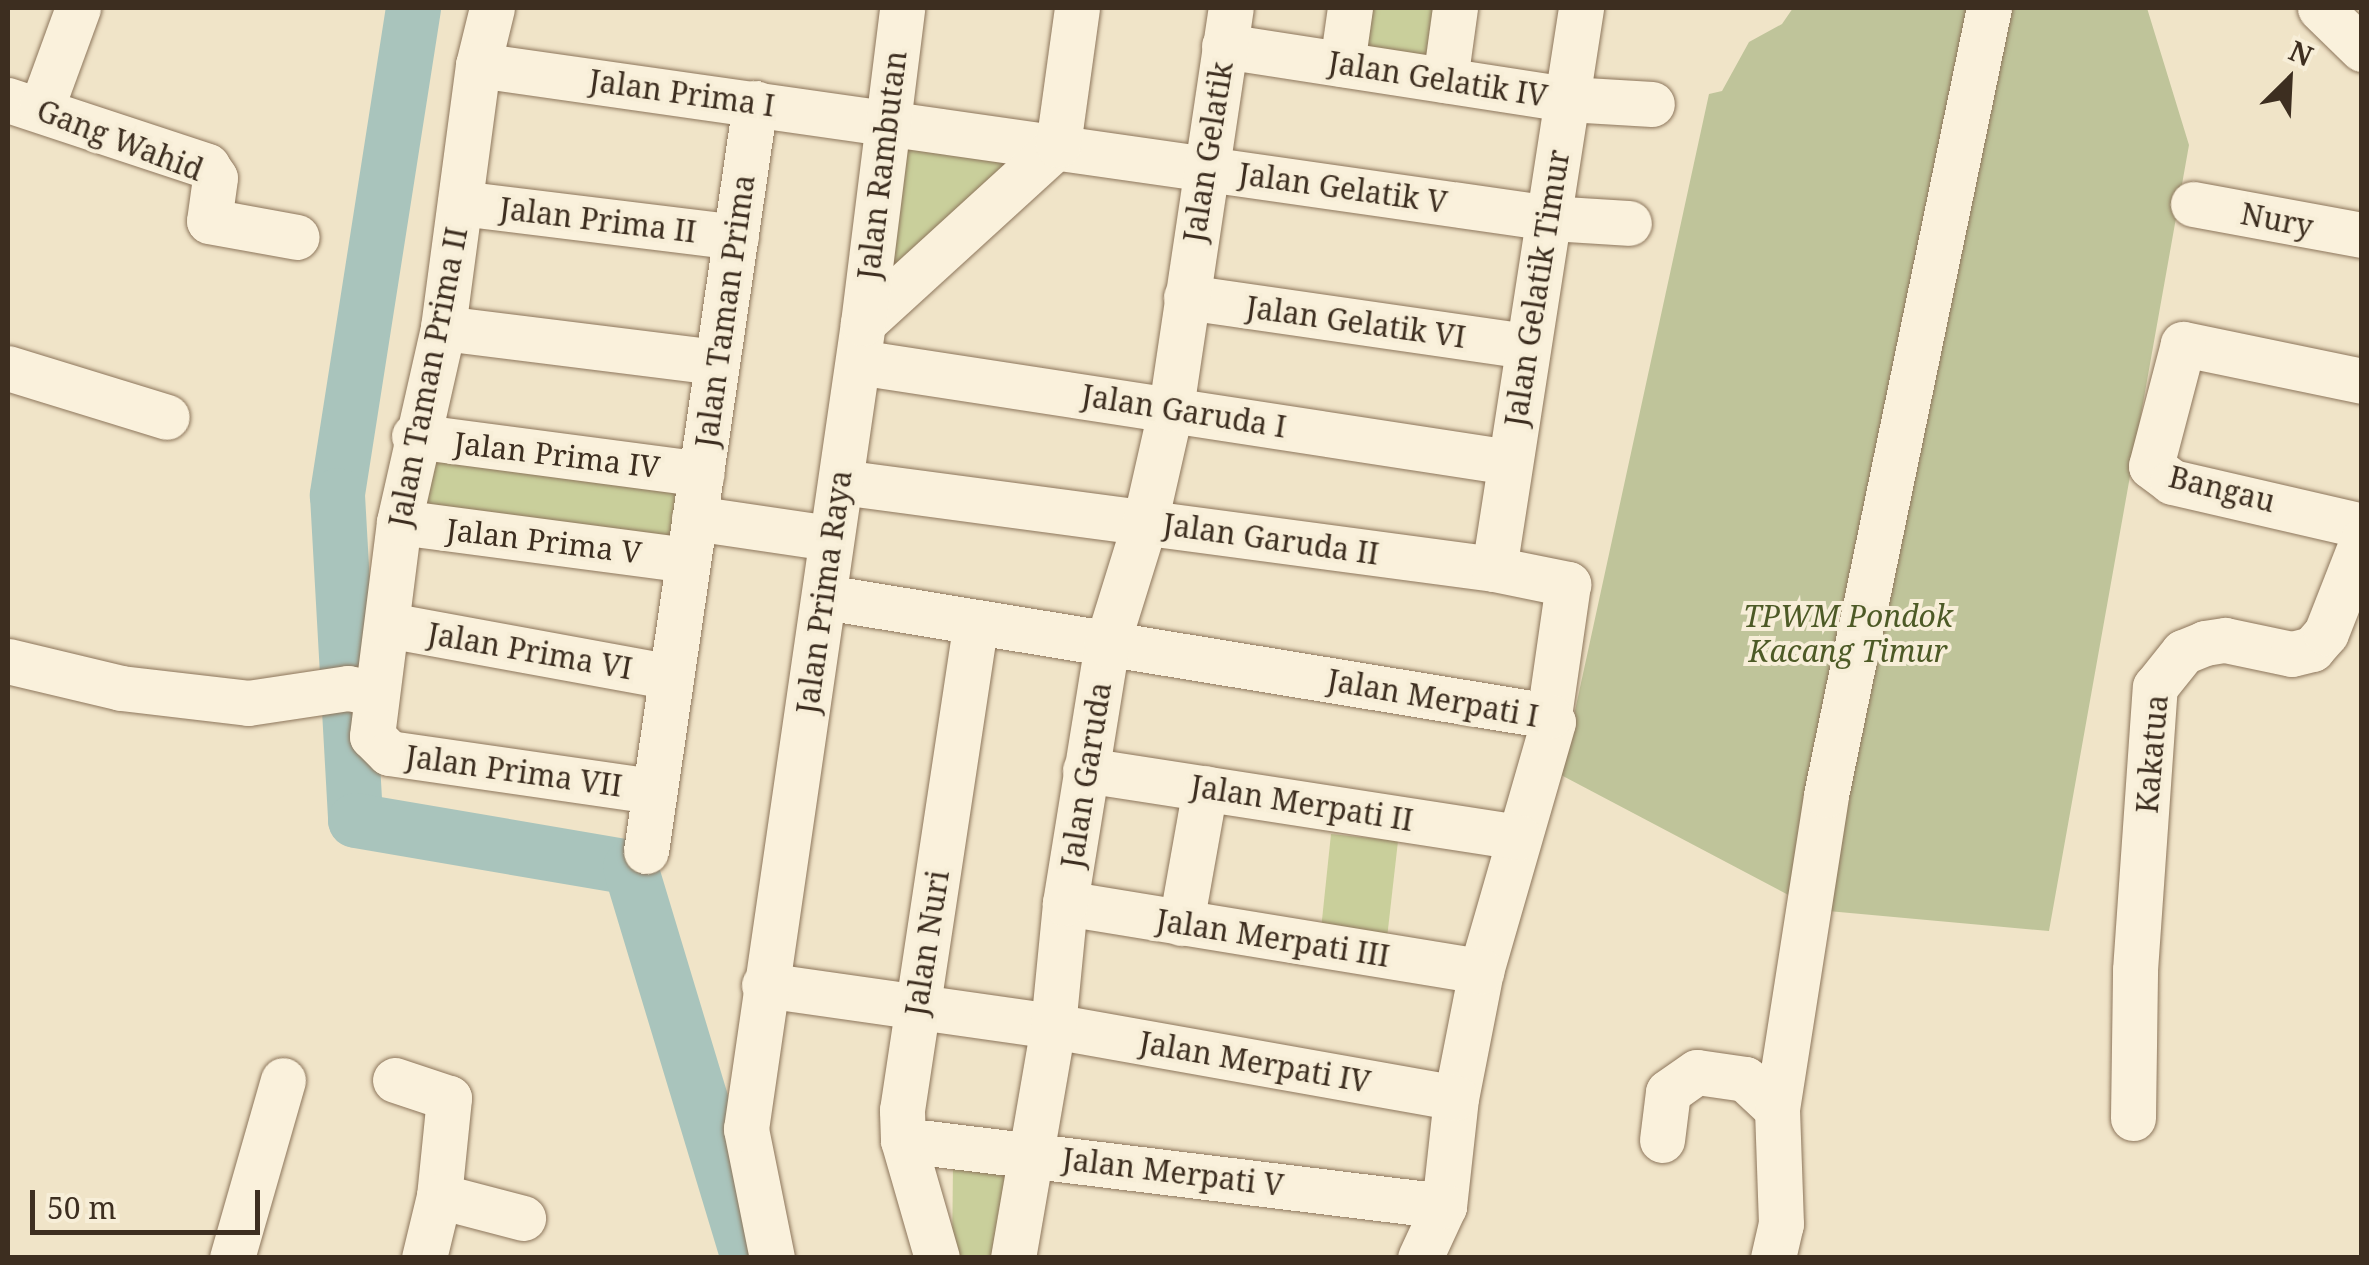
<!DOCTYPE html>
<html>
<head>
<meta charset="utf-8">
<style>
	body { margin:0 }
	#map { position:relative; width:2369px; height:1265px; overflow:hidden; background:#f0e4c8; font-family:"Noto Serif",serif }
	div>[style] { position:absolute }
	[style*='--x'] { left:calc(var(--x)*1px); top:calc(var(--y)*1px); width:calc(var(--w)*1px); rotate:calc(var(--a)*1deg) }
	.green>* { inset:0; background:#c9cf9b }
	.cemetery>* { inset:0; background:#bfc49a }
	.river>* { height:55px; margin:-27.5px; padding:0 27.5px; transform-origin:27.5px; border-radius:27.5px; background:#a9c4bc }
	.roads { filter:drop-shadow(0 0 2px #8d765c) drop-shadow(0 0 2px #8d765c) }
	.minor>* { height:45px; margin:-22.5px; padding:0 22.5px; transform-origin:22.5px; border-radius:22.5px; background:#faf1dc }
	span { translate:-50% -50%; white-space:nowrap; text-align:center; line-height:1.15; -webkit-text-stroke:8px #f7eed8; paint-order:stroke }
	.street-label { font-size:30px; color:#3d2e20 }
	.park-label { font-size:30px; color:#4d5a26; font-style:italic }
	.frame { position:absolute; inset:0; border:10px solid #3d2e20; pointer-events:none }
	.north { position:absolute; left:2239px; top:30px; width:100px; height:100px; -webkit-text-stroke:8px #f7eed8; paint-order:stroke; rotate:24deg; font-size:28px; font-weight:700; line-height:40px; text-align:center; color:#3d2e20 }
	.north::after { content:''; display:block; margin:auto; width:35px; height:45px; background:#3d2e20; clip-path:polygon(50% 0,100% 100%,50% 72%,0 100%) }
	.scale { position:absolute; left:30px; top:1190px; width:230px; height:45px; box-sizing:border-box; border:5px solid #3d2e20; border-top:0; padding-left:12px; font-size:30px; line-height:35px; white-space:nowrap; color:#3d2e20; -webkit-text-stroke:8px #f7eed8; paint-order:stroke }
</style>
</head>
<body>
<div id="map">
	<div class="green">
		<div style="clip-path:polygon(1362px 8px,1444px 8px,1437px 70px,1354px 57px)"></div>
		<div style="clip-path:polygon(908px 133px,1043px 151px,888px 300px)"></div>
		<div style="clip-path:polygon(420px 445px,691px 480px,680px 552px,408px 513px)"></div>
		<div style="clip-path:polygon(1331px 834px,1398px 841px,1386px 947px,1320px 939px)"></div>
		<div style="clip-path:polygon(953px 1164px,1015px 1171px,1003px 1257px,952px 1258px)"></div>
	</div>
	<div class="cemetery">
		<div style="clip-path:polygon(1793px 8px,2147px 8px,2189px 145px,2049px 931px,1817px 910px,1561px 775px,1709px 94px,1722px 91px,1749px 42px,1782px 24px)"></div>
	</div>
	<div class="river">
		<div style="--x:413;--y:8;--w:493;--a:98.9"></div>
		<div style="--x:337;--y:495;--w:325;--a:86.8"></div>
		<div style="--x:355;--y:820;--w:279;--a:9.7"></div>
		<div style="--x:630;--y:867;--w:408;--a:73.2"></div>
	</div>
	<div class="roads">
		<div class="minor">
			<div style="--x:492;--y:8;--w:59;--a:103.8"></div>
			<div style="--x:478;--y:65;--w:265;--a:97.6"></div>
			<div style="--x:443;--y:328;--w:199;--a:102.8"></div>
			<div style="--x:399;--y:522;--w:216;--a:97.2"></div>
			<div style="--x:372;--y:736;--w:24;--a:45"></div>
			<div style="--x:389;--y:753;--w:268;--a:8.2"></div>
			<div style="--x:2320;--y:8;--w:59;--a:44.3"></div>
			<div style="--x:1224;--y:46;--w:348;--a:8.8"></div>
			<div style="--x:1568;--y:99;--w:84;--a:3.4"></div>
			<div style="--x:1342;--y:64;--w:57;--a:-81.9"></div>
			<div style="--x:478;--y:65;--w:1083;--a:8.12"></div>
			<div style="--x:1550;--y:218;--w:79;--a:3.6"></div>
			<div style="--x:1445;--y:80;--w:73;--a:-82.1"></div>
			<div style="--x:8;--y:100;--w:210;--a:18.3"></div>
			<div style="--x:207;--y:166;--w:14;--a:56"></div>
			<div style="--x:215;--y:178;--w:43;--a:97.9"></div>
			<div style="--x:209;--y:221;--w:89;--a:10.3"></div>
			<div style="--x:41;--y:109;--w:108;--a:-69.9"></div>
			<div style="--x:460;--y:203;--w:278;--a:7"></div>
			<div style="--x:2193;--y:204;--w:172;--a:10.4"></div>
			<div style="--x:1186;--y:297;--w:344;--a:8.2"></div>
			<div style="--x:863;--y:323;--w:264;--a:-42.4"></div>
			<div style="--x:1058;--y:145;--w:138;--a:-82.1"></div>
			<div style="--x:443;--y:328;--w:276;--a:7.1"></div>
			<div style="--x:858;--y:362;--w:659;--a:8.73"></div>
			<div style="--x:8;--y:368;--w:166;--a:17.1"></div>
			<div style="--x:2362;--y:381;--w:183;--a:-168.3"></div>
			<div style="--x:2183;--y:344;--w:126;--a:104.7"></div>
			<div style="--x:2151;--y:466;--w:26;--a:37"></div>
			<div style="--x:2172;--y:482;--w:195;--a:13"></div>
			<div style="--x:414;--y:436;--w:290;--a:7.5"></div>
			<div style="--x:841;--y:482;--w:659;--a:7.59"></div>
			<div style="--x:1494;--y:569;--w:76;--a:11.5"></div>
			<div style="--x:1568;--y:584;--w:133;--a:98.2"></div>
			<div style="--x:1549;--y:716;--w:7;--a:56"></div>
			<div style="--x:1553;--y:722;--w:259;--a:106.1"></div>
			<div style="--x:1481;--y:971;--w:129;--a:101.1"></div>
			<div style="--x:1456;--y:1098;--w:109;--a:96.3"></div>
			<div style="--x:1444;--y:1206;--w:57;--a:114.8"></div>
			<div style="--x:694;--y:518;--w:137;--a:8.4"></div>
			<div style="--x:399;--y:522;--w:291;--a:7.5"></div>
			<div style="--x:1494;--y:569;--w:568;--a:-81.18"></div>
			<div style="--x:825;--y:597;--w:734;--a:9.33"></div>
			<div style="--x:388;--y:625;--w:288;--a:10.4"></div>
			<div style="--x:8;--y:661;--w:116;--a:13.4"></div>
			<div style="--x:121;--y:688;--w:128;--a:6.7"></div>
			<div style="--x:248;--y:703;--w:101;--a:-8.5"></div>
			<div style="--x:348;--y:688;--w:26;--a:11"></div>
			<div style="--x:1085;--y:770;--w:439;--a:8.8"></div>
			<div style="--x:646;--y:851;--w:756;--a:-81.71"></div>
			<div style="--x:1065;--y:903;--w:422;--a:9.3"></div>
			<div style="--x:1181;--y:923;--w:137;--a:-79.9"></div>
			<div style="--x:764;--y:985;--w:292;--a:8.1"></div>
			<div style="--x:1053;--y:1026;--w:409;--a:10.1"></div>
			<div style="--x:395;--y:1080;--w:57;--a:18.4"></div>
			<div style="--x:449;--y:1098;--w:99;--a:95.8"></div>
			<div style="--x:439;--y:1196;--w:64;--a:103.6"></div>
			<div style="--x:2133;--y:1118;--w:148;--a:-89.2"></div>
			<div style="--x:2135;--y:970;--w:284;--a:-86"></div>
			<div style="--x:2155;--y:687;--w:45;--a:-51.3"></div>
			<div style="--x:2183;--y:652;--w:24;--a:-22"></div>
			<div style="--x:2205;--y:643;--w:20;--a:-9"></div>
			<div style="--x:2225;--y:640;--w:68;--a:11.8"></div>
			<div style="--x:2292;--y:654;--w:21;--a:-14"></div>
			<div style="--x:2312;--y:649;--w:21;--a:-49"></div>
			<div style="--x:2326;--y:633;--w:99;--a:-68.6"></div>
			<div style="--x:903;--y:1140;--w:545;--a:6.96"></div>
			<div style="--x:1662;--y:1140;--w:48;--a:-82.9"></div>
			<div style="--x:1668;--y:1092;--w:35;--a:-35"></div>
			<div style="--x:1697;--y:1072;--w:49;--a:8.3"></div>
			<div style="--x:1745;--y:1079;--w:44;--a:43.2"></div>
			<div style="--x:439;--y:1196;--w:87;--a:14.7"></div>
			<div style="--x:232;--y:1258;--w:185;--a:-74"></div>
			<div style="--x:772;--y:1258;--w:132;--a:-101.4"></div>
			<div style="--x:746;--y:1129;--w:814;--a:-81.74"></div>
			<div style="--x:863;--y:323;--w:317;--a:-82.9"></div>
			<div style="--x:937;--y:1258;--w:123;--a:-106.1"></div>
			<div style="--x:903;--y:1140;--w:30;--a:-92"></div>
			<div style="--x:902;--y:1110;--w:489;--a:-81.4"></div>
			<div style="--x:1013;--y:1258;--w:235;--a:-80.2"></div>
			<div style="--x:1053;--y:1026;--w:124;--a:-84.4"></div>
			<div style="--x:1065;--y:903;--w:262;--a:-80.8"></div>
			<div style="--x:1107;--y:644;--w:128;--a:-72.7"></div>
			<div style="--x:1145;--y:522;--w:117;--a:-77.2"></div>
			<div style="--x:1171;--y:408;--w:404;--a:-81.5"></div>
			<div style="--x:1773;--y:1258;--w:35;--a:-77"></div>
			<div style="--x:1781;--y:1224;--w:115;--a:-92"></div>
			<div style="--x:1777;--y:1109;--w:318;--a:-81.1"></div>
			<div style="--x:1826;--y:795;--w:804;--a:-78.3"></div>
		</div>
	</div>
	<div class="street-label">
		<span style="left:1438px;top:79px;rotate:9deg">Jalan Gelatik IV</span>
		<span style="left:682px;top:93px;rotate:8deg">Jalan Prima I</span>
		<span style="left:120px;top:140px;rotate:21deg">Gang Wahid</span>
		<span style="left:1208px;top:152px;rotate:-81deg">Jalan Gelatik</span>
		<span style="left:882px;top:165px;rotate:-83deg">Jalan Rambutan</span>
		<span style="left:1343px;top:188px;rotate:8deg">Jalan Gelatik V</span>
		<span style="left:598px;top:220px;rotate:7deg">Jalan Prima II</span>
		<span style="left:2277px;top:220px;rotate:11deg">Nury</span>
		<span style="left:1537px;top:288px;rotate:-81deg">Jalan Gelatik Timur</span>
		<span style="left:725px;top:311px;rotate:-82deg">Jalan Taman Prima</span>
		<span style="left:1356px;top:322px;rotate:8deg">Jalan Gelatik VI</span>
		<span style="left:428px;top:377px;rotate:-79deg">Jalan Taman Prima II</span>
		<span style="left:1184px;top:411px;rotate:9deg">Jalan Garuda I</span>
		<span style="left:557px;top:455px;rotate:7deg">Jalan Prima IV</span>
		<span style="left:2222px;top:489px;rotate:14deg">Bangau</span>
		<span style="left:1271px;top:539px;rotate:8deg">Jalan Garuda II</span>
		<span style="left:544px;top:541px;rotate:7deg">Jalan Prima V</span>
		<span style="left:824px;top:592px;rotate:-82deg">Jalan Prima Raya</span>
		<span style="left:530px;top:651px;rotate:10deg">Jalan Prima VI</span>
		<span style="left:1433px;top:698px;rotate:10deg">Jalan Merpati I</span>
		<span style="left:2152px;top:754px;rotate:-85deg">Kakatua</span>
		<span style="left:514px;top:771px;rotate:8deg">Jalan Prima VII</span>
		<span style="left:1086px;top:775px;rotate:-81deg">Jalan Garuda</span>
		<span style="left:1302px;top:803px;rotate:9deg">Jalan Merpati II</span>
		<span style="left:1273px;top:938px;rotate:9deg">Jalan Merpati III</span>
		<span style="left:927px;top:943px;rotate:-81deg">Jalan Nuri</span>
		<span style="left:1255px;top:1062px;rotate:10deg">Jalan Merpati IV</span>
		<span style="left:1173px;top:1172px;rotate:7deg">Jalan Merpati V</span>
	</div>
	<div class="park-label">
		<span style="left:1848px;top:633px">TPWM Pondok<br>Kacang Timur</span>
	</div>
	<div class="frame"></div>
	<div class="north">N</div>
	<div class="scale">50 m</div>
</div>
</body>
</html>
